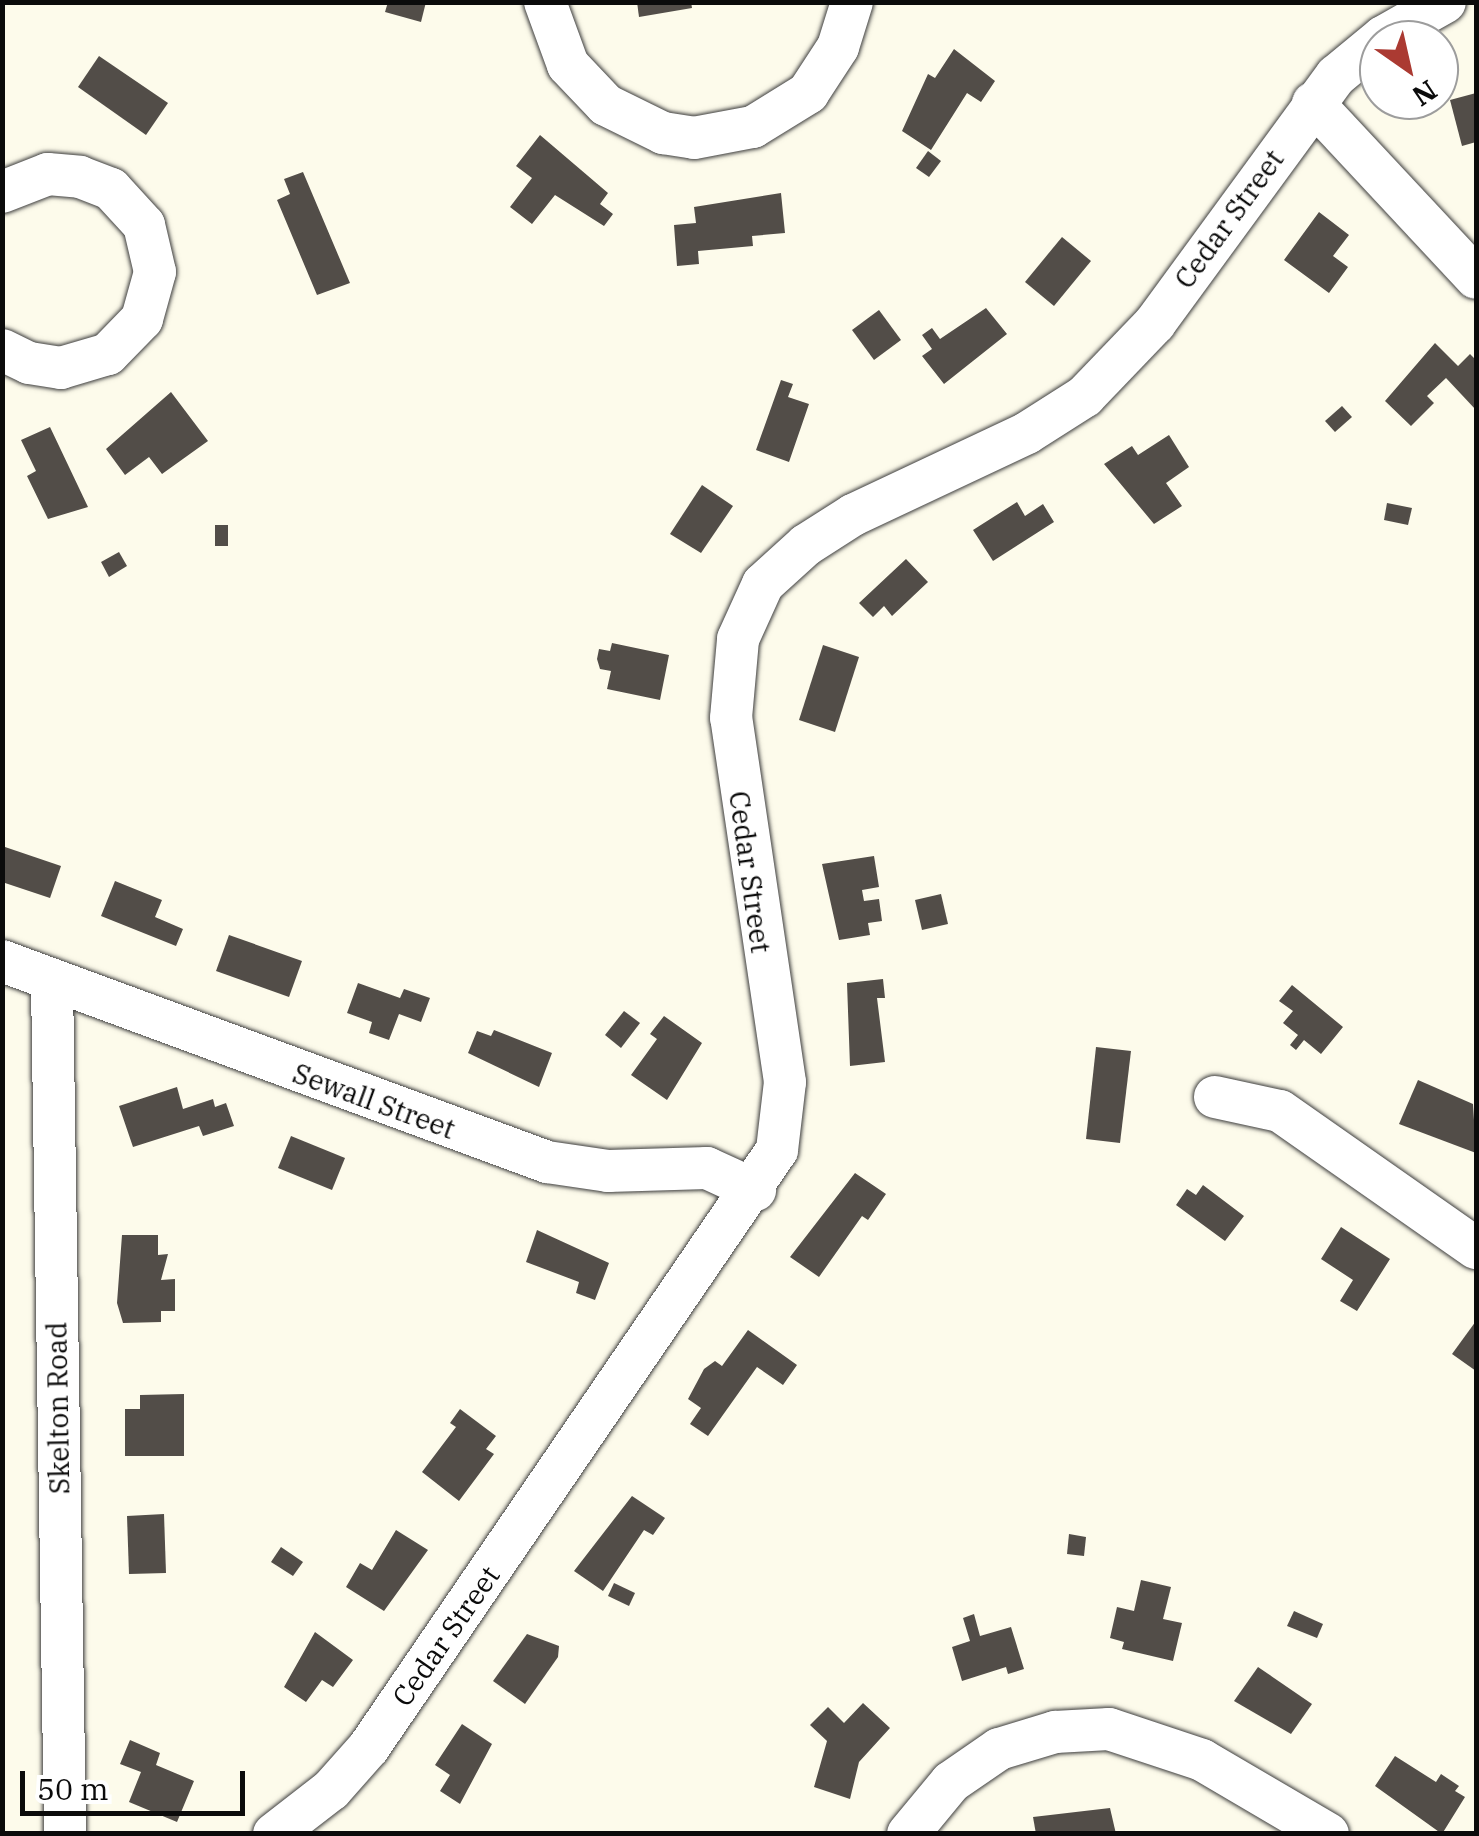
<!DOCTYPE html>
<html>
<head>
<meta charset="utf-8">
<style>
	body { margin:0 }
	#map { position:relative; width:1479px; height:1836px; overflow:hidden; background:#fdfbeb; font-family:"IBM Plex Serif",serif }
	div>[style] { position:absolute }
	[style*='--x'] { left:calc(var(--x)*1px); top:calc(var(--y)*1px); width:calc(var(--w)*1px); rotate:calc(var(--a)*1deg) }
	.building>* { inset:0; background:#524d48 }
	.roads { filter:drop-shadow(0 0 2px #3e3e3e) drop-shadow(0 0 2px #3e3e3e) }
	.minor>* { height:42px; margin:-21px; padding:0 21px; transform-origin:21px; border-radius:21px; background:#fff }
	span { translate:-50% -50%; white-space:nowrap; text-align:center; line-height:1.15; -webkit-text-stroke:10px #fff; paint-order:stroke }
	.street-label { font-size:28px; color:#0b0b0b }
	.frame { position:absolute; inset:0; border:5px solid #0b0b0b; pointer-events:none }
	.north { position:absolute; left:1359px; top:20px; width:100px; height:100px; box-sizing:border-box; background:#fff; border:2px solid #9d9d9d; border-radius:50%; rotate:146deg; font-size:28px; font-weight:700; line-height:40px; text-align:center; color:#0b0b0b }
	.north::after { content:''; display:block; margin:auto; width:35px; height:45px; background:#ab3a32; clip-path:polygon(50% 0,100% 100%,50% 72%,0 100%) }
	.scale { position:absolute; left:20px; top:1771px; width:225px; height:45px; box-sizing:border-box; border:5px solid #0b0b0b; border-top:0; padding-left:12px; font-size:30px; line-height:35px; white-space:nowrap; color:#0b0b0b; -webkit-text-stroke:8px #fff; paint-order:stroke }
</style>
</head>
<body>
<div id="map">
	<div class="building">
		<div style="clip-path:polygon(388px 2px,426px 2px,421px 22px,385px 12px)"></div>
		<div style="clip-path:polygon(637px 2px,691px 2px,692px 8px,639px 17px)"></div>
		<div style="clip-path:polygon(954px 49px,995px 81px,981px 102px,967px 93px,931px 150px,902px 131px,928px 74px,935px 78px)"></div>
		<div style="clip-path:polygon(99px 56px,168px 103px,146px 135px,78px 87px)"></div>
		<div style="clip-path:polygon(1476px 93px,1476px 142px,1462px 146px,1450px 100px)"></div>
		<div style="clip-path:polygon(540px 135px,608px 193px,600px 204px,613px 214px,604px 226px,555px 195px,532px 224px,510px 207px,532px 178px,516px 166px)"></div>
		<div style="clip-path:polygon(928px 151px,941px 161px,929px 177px,916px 168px)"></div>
		<div style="clip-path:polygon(303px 172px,350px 283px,317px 295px,277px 200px,290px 194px,284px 179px)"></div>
		<div style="clip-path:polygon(781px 193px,785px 233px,752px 236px,753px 246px,698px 251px,699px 264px,677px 266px,674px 225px,696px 223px,694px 207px)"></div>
		<div style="clip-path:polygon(1319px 212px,1349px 235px,1333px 256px,1348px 267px,1329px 293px,1284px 260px)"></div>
		<div style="clip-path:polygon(1062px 237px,1091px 261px,1054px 306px,1025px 282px)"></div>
		<div style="clip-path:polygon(986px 308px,1007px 334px,944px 384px,922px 356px,932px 349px,922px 335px,932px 328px,940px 339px)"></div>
		<div style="clip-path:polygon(879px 310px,901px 340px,874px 360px,852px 330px)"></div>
		<div style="clip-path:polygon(1435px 343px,1458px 366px,1470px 354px,1476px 360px,1476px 410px,1446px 378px,1427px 396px,1434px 403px,1411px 426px,1385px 401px)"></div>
		<div style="clip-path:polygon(781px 380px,793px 384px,788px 397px,809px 404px,789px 462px,756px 450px)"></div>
		<div style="clip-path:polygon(171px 392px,208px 441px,162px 474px,149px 457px,125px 475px,106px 449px)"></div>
		<div style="clip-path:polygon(1342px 406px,1352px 417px,1335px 432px,1325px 421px)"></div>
		<div style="clip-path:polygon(50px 427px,88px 507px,48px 519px,27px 476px,36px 471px,21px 440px)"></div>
		<div style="clip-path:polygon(1169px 435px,1189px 467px,1166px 483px,1182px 506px,1154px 524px,1104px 464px,1132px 446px,1138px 455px)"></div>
		<div style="clip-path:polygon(702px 485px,733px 506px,701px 553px,670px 534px)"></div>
		<div style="clip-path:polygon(1017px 502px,1025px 516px,1043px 504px,1054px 522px,993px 561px,973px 530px)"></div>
		<div style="clip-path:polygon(1387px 503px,1412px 508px,1408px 525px,1384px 520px)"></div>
		<div style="clip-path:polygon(215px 525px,228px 525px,228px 546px,215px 546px)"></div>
		<div style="clip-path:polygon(119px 552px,127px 566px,109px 577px,101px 562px)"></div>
		<div style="clip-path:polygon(906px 559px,928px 582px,892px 616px,884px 606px,873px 617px,859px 603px)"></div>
		<div style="clip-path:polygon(612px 643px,669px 655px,660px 700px,607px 689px,611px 671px,600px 669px,597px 659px,599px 649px,610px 651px)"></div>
		<div style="clip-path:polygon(823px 645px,859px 657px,835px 732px,799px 720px)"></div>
		<div style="clip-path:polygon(5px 847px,61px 866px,50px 898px,2px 882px)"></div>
		<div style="clip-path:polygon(874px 856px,879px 887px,862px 890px,864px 901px,879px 899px,882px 921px,868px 923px,870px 935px,839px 940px,822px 864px)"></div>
		<div style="clip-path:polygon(115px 881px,162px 900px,155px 917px,183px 929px,176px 946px,101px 916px)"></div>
		<div style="clip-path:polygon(941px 894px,948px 924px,922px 930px,915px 900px)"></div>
		<div style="clip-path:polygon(229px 935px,302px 961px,289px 997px,216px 971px)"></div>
		<div style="clip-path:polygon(883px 979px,885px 998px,877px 998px,885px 1062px,850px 1066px,847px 983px)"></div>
		<div style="clip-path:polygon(358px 983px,400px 998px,404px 989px,430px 998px,421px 1022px,399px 1014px,389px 1040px,369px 1033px,372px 1022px,347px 1013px)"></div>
		<div style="clip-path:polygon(1292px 985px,1343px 1027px,1321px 1054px,1304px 1040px,1296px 1050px,1290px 1045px,1298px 1035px,1283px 1023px,1293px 1011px,1279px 1001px)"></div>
		<div style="clip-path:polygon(624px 1011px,640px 1023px,621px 1048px,605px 1035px)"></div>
		<div style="clip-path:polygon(664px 1016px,702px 1043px,667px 1100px,631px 1075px,657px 1039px,650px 1034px)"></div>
		<div style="clip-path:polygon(494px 1030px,552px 1053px,539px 1087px,468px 1053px,477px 1031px,491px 1036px)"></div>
		<div style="clip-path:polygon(1096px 1047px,1131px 1051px,1120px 1143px,1086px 1139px)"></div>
		<div style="clip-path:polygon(1418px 1080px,1473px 1104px,1476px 1153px,1399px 1124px)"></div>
		<div style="clip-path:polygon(177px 1087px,183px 1109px,213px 1099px,215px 1107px,226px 1103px,234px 1126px,203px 1136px,199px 1126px,133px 1147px,119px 1106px)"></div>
		<div style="clip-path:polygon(291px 1136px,345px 1158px,332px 1190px,278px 1168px)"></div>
		<div style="clip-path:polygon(855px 1173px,886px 1194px,868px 1220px,862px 1216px,819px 1277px,790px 1257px)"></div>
		<div style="clip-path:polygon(1203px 1185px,1244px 1216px,1225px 1241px,1176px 1205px,1187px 1189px,1196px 1195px)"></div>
		<div style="clip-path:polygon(1341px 1227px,1390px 1259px,1357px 1311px,1340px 1301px,1353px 1280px,1321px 1259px)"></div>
		<div style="clip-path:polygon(537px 1230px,609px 1263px,595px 1300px,576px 1293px,579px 1282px,526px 1262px)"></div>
		<div style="clip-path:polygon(122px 1235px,158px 1235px,158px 1255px,168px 1254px,161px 1280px,175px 1279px,175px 1311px,161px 1311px,161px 1322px,123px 1323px,117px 1303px)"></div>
		<div style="clip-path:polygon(1476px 1321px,1476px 1371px,1452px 1354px)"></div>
		<div style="clip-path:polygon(748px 1330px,797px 1365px,783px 1385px,757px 1367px,708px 1436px,690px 1424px,701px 1408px,688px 1399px,704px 1369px,715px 1361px,722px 1366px)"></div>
		<div style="clip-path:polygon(184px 1394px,184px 1456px,125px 1456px,125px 1409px,140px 1409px,140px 1395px)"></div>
		<div style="clip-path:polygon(460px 1409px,496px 1436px,486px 1449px,494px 1454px,459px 1501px,422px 1472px,456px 1427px,450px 1423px)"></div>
		<div style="clip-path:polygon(632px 1496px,665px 1518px,653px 1535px,644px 1530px,603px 1591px,574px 1571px)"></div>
		<div style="clip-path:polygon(164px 1514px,166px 1573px,129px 1574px,127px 1516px)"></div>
		<div style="clip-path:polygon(396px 1530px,428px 1550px,384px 1611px,346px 1587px,360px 1563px,372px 1570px)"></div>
		<div style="clip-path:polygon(1069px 1534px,1086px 1537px,1084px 1556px,1067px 1554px)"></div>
		<div style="clip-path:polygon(281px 1547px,303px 1562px,293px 1576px,271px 1562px)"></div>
		<div style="clip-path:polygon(1141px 1580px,1171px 1587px,1163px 1619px,1182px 1623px,1173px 1661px,1122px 1649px,1124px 1642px,1110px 1638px,1117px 1607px,1134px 1611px)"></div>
		<div style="clip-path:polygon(614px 1583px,635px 1593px,629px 1606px,608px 1596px)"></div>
		<div style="clip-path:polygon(1294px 1611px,1323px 1624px,1317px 1638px,1287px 1626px)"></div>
		<div style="clip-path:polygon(974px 1614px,980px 1636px,1011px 1627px,1024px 1669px,1008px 1674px,1006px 1667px,962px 1681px,952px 1647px,970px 1641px,963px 1618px)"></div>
		<div style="clip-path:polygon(315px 1632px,353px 1660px,333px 1687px,322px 1680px,306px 1702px,284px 1687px)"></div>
		<div style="clip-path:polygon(527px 1634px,559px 1646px,558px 1657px,525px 1704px,493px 1681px)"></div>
		<div style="clip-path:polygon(1258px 1667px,1312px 1704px,1291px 1734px,1234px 1701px)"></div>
		<div style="clip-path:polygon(863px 1703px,890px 1728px,859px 1762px,850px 1799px,814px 1787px,827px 1741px,810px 1725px,828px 1707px,844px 1723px)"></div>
		<div style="clip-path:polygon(462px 1724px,492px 1744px,460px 1804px,440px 1791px,450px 1775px,435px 1765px)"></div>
		<div style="clip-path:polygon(130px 1740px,160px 1753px,156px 1765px,194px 1781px,177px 1822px,129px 1802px,141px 1772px,120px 1764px)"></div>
		<div style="clip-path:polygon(1395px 1756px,1436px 1782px,1441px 1774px,1459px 1786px,1455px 1791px,1465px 1797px,1442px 1834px,1375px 1786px)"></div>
		<div style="clip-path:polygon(1110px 1808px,1116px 1834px,1036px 1834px,1033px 1817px)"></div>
	</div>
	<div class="roads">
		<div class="minor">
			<div style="--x:545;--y:2;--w:67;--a:69.9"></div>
			<div style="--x:568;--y:65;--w:55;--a:46.5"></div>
			<div style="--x:606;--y:105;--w:64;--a:26.2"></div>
			<div style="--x:663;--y:133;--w:31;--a:9"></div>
			<div style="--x:694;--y:138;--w:60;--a:-10.6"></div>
			<div style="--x:753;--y:127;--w:65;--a:-31.7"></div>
			<div style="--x:808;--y:93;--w:55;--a:-56.9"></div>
			<div style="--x:838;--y:47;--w:47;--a:-72.7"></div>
			<div style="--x:1313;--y:103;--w:239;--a:47"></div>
			<div style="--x:2;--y:192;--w:49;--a:-21.4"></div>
			<div style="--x:48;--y:174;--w:32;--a:5"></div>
			<div style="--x:80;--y:177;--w:33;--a:21"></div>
			<div style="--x:111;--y:189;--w:49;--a:47.5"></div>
			<div style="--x:144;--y:225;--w:48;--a:76.8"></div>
			<div style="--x:155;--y:272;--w:49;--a:105.5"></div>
			<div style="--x:142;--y:319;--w:49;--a:134.2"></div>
			<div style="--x:108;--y:354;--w:49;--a:163.4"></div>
			<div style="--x:61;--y:368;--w:32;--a:-171"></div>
			<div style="--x:29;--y:363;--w:30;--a:-154"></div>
			<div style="--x:2;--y:961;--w:581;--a:20.24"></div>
			<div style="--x:547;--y:1162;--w:62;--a:8.4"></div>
			<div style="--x:608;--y:1171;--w:99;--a:-1.7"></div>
			<div style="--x:707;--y:1168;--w:53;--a:24.6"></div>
			<div style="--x:52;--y:983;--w:851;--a:89.12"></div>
			<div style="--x:1215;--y:1097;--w:66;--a:12.2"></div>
			<div style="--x:1280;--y:1111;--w:239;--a:35"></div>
			<div style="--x:274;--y:1834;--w:72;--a:-37.7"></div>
			<div style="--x:331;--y:1790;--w:57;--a:-48.5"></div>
			<div style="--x:369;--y:1747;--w:723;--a:-55.65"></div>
			<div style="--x:777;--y:1150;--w:68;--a:-83.3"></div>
			<div style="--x:785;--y:1082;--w:368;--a:-98.4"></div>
			<div style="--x:731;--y:718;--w:79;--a:-84.9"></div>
			<div style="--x:738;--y:639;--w:60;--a:-65.6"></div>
			<div style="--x:763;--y:584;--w:58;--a:-42.2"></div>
			<div style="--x:806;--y:545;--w:56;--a:-32.6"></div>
			<div style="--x:853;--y:515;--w:192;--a:-25.2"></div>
			<div style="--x:1027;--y:433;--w:69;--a:-32.5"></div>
			<div style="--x:1085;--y:396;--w:101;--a:-46.2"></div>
			<div style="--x:1155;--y:323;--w:306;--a:-53.8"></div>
			<div style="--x:1336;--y:76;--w:61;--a:-39.7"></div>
			<div style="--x:1383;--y:37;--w:71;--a:-29.4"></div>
			<div style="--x:908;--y:1834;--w:67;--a:-50.4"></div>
			<div style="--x:951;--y:1782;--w:58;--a:-34.5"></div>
			<div style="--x:999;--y:1749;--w:59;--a:-16.9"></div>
			<div style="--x:1055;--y:1732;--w:54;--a:-3.2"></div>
			<div style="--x:1109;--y:1729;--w:98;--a:18.4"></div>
			<div style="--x:1202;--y:1760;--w:146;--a:30.4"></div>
		</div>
	</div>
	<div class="street-label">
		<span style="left:1229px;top:219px;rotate:-54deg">Cedar Street</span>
		<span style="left:750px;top:872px;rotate:82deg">Cedar Street</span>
		<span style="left:374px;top:1101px;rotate:20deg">Sewall Street</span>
		<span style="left:58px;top:1408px;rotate:-91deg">Skelton Road</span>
		<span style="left:446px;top:1636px;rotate:-55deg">Cedar Street</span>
	</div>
	<div class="frame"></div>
	<div class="north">N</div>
	<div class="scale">50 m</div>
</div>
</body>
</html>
